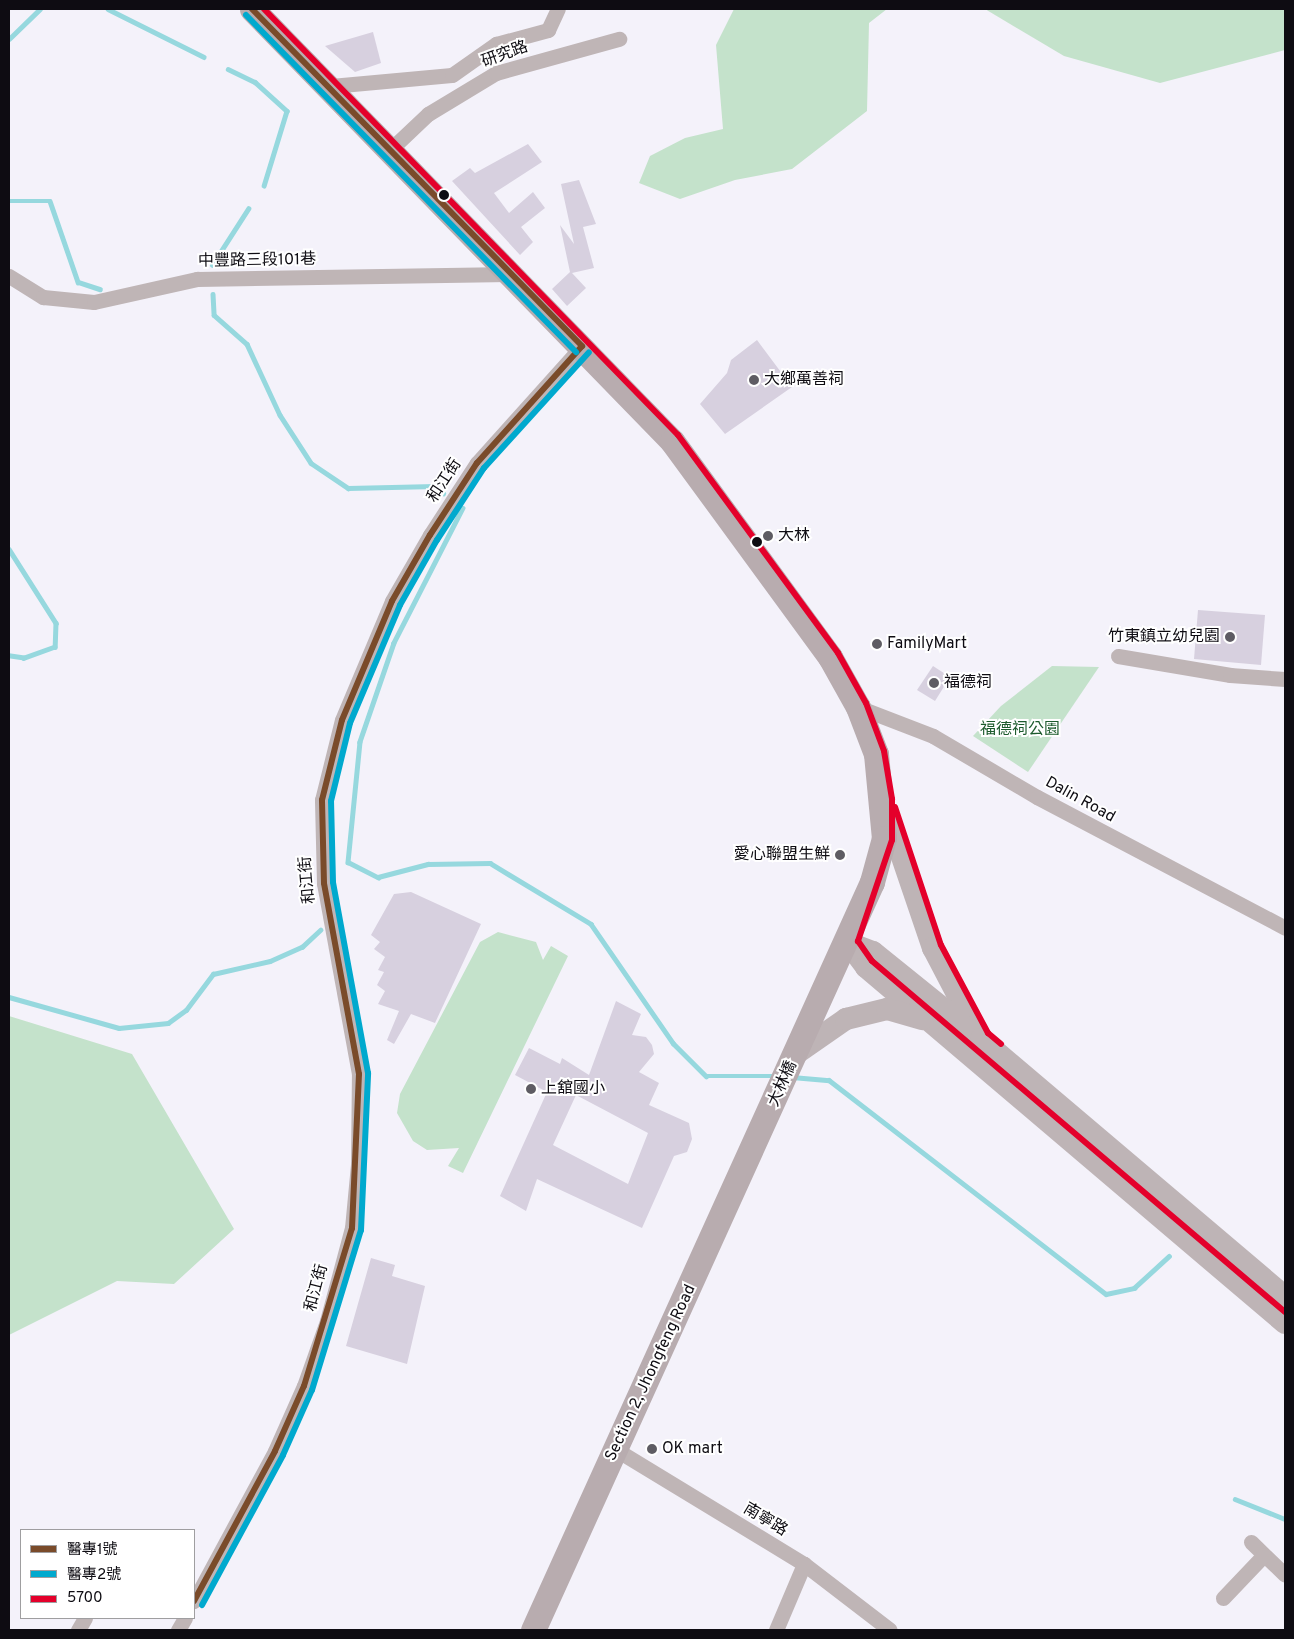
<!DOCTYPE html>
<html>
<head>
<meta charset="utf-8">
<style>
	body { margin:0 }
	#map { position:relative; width:1294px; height:1639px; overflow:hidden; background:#f4f2fa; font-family:Overpass,"Noto Sans TC",sans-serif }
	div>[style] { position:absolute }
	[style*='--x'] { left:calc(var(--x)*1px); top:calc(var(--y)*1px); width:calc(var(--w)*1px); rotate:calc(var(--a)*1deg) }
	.green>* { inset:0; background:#c4e2cb }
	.stream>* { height:4.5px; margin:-2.25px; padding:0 2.25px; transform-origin:2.25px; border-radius:2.25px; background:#96d8de }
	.building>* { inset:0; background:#d7d0df }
	.street>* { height:15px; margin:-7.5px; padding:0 7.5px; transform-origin:7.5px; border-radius:7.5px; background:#bfb5b6 }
	.secondary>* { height:22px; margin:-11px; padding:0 11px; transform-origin:11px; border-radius:11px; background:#beb4b6 }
	.primary>* { height:25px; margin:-12.5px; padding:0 12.5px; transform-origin:12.5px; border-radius:12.5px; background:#b8acaf }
	.bus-1>* { height:6px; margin:-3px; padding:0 3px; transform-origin:3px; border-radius:3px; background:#7a4b2a }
	.bus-2>* { height:6px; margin:-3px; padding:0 3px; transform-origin:3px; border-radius:3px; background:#00a9ce }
	.bus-3>* { height:6px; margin:-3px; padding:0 3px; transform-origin:3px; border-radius:3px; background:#e4002b }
	.dots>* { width:14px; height:14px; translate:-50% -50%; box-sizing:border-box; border:2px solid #fff; border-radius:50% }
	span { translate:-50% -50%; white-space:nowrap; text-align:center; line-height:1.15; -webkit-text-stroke:4px #fff; paint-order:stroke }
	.street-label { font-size:16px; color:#0e0c12 }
	.poi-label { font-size:16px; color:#0e0c12 }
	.left { translate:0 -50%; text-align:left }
	.right { translate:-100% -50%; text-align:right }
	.park-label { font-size:16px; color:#1d5b2d }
	.frame { position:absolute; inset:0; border:10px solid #0e0c12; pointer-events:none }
	.legend { position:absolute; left:20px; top:1529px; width:175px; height:90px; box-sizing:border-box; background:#fff; border:1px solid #9f9ea0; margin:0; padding:6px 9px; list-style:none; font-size:15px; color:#0e0c12 }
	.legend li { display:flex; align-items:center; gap:10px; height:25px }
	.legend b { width:25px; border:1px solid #9f9ea0 }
</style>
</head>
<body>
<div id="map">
	<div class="green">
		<div style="clip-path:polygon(734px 9px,887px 9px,869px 23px,867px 111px,792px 169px,735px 180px,680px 199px,639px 183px,650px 156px,685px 138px,723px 129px,716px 45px)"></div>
		<div style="clip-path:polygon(985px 9px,1285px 9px,1285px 50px,1160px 83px,1064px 56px)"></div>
		<div style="clip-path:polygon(1052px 666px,1099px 667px,1028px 772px,973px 736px,1001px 706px)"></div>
		<div style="clip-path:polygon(498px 932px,536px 942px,543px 960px,551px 946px,568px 956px,463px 1173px,448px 1166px,459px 1148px,427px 1150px,413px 1141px,397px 1113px,400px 1094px,480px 942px)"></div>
		<div style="clip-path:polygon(9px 1016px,132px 1054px,234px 1229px,174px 1284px,117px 1281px,9px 1335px)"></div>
	</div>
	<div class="stream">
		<div style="--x:108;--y:9;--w:107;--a:26.6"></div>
		<div style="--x:9;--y:39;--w:43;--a:-44.1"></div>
		<div style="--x:228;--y:69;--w:30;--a:26"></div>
		<div style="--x:255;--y:82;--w:43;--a:42.2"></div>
		<div style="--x:287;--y:111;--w:78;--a:107"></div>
		<div style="--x:9;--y:201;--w:41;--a:0"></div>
		<div style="--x:50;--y:201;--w:86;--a:70.9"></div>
		<div style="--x:78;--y:282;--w:23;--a:18"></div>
		<div style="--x:212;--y:265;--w:67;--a:-57.3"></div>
		<div style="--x:213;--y:294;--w:21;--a:87"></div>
		<div style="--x:214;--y:315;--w:44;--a:41.3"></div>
		<div style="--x:247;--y:344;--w:78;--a:65.1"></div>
		<div style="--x:280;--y:415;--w:57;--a:57.1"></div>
		<div style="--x:311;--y:463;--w:45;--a:34"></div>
		<div style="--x:348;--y:488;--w:87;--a:-1.3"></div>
		<div style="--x:435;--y:486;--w:11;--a:41"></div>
		<div style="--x:463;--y:508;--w:152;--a:117.1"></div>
		<div style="--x:394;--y:643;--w:105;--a:109"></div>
		<div style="--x:360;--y:742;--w:121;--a:95.7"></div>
		<div style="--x:348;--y:862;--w:34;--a:27"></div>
		<div style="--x:378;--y:877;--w:52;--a:-14.6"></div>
		<div style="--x:428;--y:864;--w:62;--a:-0.9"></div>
		<div style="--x:490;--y:863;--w:118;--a:31.1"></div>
		<div style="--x:591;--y:924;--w:145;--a:55.4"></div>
		<div style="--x:673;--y:1043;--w:47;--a:45"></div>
		<div style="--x:706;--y:1076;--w:68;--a:0"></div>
		<div style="--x:9;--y:549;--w:88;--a:57.6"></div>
		<div style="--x:56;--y:623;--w:24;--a:92"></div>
		<div style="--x:55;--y:647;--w:33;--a:160"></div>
		<div style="--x:24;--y:658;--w:15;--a:-172"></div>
		<div style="--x:9;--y:997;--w:114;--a:15.7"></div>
		<div style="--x:119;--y:1028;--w:49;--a:-5.8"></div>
		<div style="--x:168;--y:1023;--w:22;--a:-36"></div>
		<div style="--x:186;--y:1010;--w:45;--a:-53.1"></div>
		<div style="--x:213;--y:974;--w:58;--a:-12.8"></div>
		<div style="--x:270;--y:961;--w:35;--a:-24"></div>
		<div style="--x:302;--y:947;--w:25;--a:-43"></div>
		<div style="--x:792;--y:1077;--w:37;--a:5"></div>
		<div style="--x:829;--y:1080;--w:350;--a:37.7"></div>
		<div style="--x:1106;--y:1294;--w:29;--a:-12"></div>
		<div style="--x:1134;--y:1288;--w:47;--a:-42.4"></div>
		<div style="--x:1235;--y:1499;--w:54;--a:21.8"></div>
	</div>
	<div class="building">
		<div style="clip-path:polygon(373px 32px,381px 63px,355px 72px,325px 46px)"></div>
		<div style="clip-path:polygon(528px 144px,542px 162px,494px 193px,509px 213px,533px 192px,545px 208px,521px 227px,533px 242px,520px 255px,452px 181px,470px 168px,475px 173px)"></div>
		<div style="clip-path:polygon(579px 180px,596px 224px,583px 227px,594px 268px,572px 273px,586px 288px,567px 306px,552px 289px,570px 272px,560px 225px,574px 244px,561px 184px)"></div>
		<div style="clip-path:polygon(757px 340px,792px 387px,725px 434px,700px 404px,727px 373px,731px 360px)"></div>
		<div style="clip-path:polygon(1198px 610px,1265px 615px,1261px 665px,1194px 659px)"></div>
		<div style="clip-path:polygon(933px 666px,950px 677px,935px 701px,917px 690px)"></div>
		<div style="clip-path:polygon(411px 892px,481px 924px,435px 1023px,411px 1014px,394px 1044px,387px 1040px,399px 1011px,378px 1004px,385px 991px,377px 985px,384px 972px,378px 970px,385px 957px,374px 949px,380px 942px,371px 935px,394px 894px)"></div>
		<div style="clip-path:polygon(evenodd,616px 1001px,641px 1014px,632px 1035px,646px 1037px,652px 1045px,654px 1054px,639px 1072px,659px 1083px,649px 1105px,689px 1123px,692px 1139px,687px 1152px,674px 1156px,642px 1228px,537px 1179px,526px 1211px,500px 1196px,547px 1092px,515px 1075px,529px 1048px,560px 1064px,562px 1058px,589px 1075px,616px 1001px,576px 1095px,648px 1133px,628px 1184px,553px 1145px,576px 1095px)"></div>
		<div style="clip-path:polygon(371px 1258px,395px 1265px,392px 1276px,425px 1286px,407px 1364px,346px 1346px)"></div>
	</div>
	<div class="street">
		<div style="--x:331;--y:86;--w:121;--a:-5.2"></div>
		<div style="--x:452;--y:75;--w:54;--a:-35.2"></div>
		<div style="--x:496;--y:44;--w:54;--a:-15.1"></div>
		<div style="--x:548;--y:30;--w:23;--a:-65"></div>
		<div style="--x:392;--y:148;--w:50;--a:-43.4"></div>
		<div style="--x:428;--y:114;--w:79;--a:-31.1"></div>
		<div style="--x:496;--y:73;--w:128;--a:-15.5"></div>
		<div style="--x:9;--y:276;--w:40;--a:32"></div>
		<div style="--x:43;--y:297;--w:51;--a:5.6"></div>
		<div style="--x:94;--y:302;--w:106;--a:-12.6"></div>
		<div style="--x:197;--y:279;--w:316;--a:-0.9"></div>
		<div style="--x:1118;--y:656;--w:114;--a:9.6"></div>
		<div style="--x:1230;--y:675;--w:55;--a:4.2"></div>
		<div style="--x:858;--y:707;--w:80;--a:21.1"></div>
		<div style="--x:933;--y:736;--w:121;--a:30.4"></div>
		<div style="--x:1037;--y:797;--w:280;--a:27.8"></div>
		<div style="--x:615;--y:1449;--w:221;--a:31.3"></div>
		<div style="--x:804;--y:1564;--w:108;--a:37.5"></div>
		<div style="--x:1251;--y:1542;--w:47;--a:44.1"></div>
		<div style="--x:1223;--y:1598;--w:59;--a:-46.4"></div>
		<div style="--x:194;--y:1601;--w:170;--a:-61.6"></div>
		<div style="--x:275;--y:1451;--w:71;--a:-66"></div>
		<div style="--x:304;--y:1386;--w:69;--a:-70.5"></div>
		<div style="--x:327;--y:1321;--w:96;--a:-75"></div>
		<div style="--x:352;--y:1228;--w:64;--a:-84.6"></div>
		<div style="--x:358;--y:1164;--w:90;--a:-89.4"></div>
		<div style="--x:359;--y:1074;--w:194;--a:-100.4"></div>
		<div style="--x:324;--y:883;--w:83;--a:-91.4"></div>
		<div style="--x:322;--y:800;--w:82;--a:-76"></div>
		<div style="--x:342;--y:720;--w:129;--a:-67.2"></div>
		<div style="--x:392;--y:601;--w:76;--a:-60.1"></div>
		<div style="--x:430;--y:535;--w:86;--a:-56.9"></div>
		<div style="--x:477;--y:463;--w:157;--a:-48.1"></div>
		<div style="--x:78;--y:1630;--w:14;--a:-60"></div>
		<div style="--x:178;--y:1630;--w:14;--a:-60"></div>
		<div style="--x:776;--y:1630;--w:72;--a:-67"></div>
	</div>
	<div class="secondary">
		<div style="--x:886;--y:810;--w:146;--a:71.2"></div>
		<div style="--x:933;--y:948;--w:95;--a:62.4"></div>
		<div style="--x:848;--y:943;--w:30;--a:53"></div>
		<div style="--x:866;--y:967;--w:550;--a:40.35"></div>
		<div style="--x:849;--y:943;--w:26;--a:21"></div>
		<div style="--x:873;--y:952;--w:139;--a:38.9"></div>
		<div style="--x:981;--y:1039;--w:399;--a:40.3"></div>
		<div style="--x:797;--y:1053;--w:60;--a:-34.8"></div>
		<div style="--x:846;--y:1019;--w:42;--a:-13.7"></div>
		<div style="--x:887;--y:1009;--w:37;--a:16"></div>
	</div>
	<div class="primary">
		<div style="--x:252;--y:9;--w:603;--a:45.81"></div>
		<div style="--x:672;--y:441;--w:268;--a:53.8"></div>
		<div style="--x:830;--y:657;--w:57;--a:60.8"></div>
		<div style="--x:858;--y:707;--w:50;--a:69"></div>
		<div style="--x:876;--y:754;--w:84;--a:84.6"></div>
		<div style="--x:884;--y:838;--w:46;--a:105.3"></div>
		<div style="--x:872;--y:882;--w:821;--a:114.38"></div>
	</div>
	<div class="bus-1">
		<div style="--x:252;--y:9;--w:472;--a:45.6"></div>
		<div style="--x:194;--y:1601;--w:170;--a:-61.6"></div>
		<div style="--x:275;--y:1451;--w:71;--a:-66"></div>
		<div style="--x:304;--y:1386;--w:165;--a:-73.1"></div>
		<div style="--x:352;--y:1228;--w:154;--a:-87.4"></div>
		<div style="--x:359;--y:1074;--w:194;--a:-100.4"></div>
		<div style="--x:324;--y:883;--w:83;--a:-91.4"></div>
		<div style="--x:322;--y:800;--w:82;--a:-76"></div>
		<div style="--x:342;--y:720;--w:129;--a:-67.2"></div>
		<div style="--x:392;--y:601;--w:76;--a:-60.1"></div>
		<div style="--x:430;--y:535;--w:86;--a:-56.9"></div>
		<div style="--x:477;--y:463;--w:157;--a:-48.1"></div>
	</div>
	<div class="bus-2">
		<div style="--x:246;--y:15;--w:472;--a:45.6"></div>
		<div style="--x:202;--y:1605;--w:170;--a:-61.6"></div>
		<div style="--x:283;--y:1455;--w:71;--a:-66"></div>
		<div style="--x:312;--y:1390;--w:167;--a:-73"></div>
		<div style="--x:361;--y:1230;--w:157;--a:-87.4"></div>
		<div style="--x:368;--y:1073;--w:194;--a:-100.4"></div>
		<div style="--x:333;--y:882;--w:81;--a:-91.4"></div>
		<div style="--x:331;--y:801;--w:80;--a:-76.3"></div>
		<div style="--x:350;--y:723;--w:128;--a:-67"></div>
		<div style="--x:400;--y:605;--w:75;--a:-60.4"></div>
		<div style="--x:437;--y:540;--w:86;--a:-56.9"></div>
		<div style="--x:484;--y:468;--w:156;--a:-47.8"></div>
	</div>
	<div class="bus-3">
		<div style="--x:264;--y:9;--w:594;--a:45.82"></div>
		<div style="--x:678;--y:435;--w:270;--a:53.7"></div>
		<div style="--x:838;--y:653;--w:57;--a:60.8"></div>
		<div style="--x:866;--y:703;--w:51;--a:69.4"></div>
		<div style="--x:884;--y:751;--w:49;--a:80.5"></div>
		<div style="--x:892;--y:799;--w:41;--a:90"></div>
		<div style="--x:892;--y:840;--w:107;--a:108.6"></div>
		<div style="--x:858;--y:941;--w:24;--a:55"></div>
		<div style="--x:872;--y:961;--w:542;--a:40.36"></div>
		<div style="--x:895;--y:807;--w:145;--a:71.6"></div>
		<div style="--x:941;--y:945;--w:100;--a:61.9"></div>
		<div style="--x:988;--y:1033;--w:17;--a:40"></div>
	</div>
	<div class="dots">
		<div style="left:444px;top:195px;background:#0e0c12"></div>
		<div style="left:754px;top:380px;background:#5e5c63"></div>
		<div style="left:768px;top:536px;background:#5e5c63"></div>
		<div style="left:757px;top:542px;background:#0e0c12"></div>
		<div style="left:1230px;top:637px;background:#5e5c63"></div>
		<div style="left:877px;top:644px;background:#5e5c63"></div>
		<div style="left:934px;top:683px;background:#5e5c63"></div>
		<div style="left:840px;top:855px;background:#5e5c63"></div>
		<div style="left:531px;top:1089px;background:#5e5c63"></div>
		<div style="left:652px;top:1449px;background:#5e5c63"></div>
	</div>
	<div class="street-label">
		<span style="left:505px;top:55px;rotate:-20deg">研究路</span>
		<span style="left:257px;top:261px;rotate:-1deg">中豐路三段101巷</span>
		<span style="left:445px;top:481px;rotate:-57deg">和江街</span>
		<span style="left:1080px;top:800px;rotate:29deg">Dalin Road</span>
		<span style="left:308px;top:880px;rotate:-95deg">和江街</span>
		<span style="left:783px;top:1084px;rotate:-66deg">大林橋</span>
		<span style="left:317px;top:1288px;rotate:-75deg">和江街</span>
		<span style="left:651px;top:1373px;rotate:-65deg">Section 2, Jhongfeng Road</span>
		<span style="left:765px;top:1520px;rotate:31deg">南寧路</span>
	</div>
	<div class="poi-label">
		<span class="left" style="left:764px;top:380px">大鄉萬善祠</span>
		<span class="left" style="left:778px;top:536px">大林</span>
		<span class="right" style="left:1220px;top:637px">竹東鎮立幼兒園</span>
		<span class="left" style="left:887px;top:644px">FamilyMart</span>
		<span class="left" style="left:944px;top:683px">福德祠</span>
		<span class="right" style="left:830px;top:855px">愛心聯盟生鮮</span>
		<span class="left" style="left:541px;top:1089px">上舘國小</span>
		<span class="left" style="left:662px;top:1449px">OK mart</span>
	</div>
	<div class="park-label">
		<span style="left:1020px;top:730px">福德祠公園</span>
	</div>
	<div class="frame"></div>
	<ul class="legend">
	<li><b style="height:6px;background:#7a4b2a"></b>醫專1號</li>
	<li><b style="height:6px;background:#00a9ce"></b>醫專2號</li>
	<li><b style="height:6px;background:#e4002b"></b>5700</li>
	</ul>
</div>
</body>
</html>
